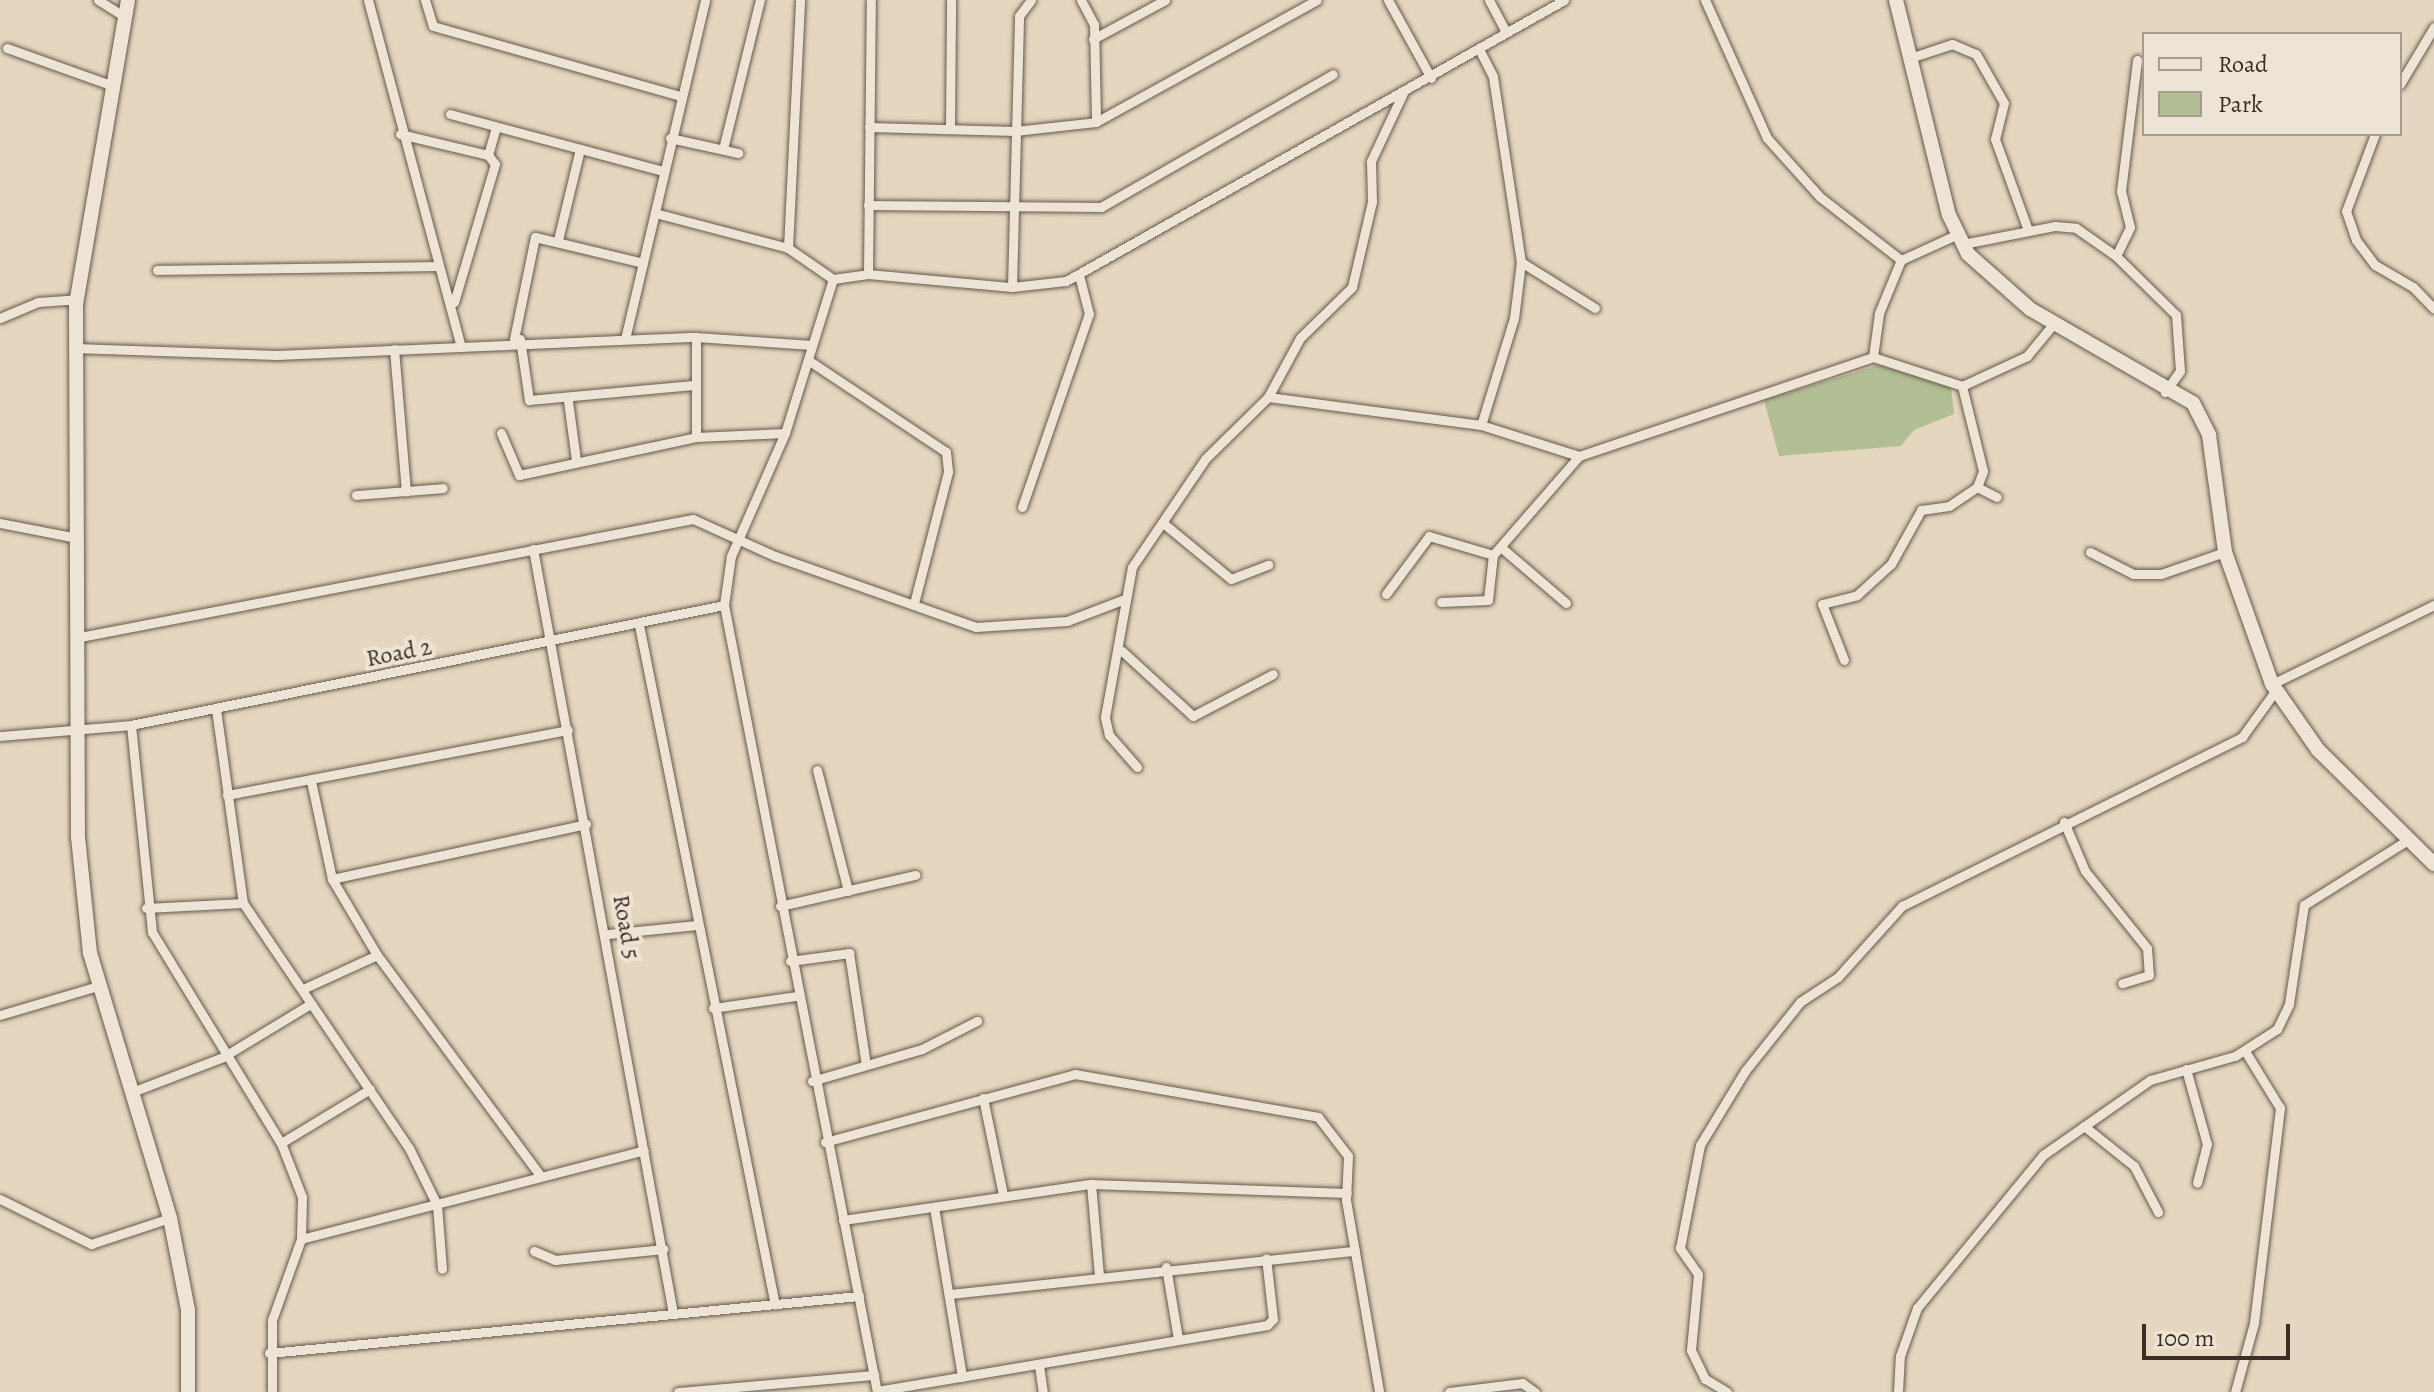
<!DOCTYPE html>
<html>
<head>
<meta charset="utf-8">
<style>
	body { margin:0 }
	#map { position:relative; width:2434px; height:1392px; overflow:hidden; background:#e5d6bf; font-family:Alegreya,serif }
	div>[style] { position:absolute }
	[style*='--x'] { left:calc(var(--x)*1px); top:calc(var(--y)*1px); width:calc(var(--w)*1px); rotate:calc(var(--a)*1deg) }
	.green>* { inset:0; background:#b2be94 }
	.roads { filter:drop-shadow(0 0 2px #65594c) drop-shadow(0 0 2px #65594c) }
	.street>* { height:9px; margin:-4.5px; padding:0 4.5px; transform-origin:4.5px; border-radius:4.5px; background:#eee4d5 }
	.secondary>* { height:14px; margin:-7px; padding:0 7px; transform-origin:7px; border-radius:7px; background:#eee4d5 }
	span { translate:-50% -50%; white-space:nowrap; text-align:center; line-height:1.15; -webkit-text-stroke:8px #eee4d5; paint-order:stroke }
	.street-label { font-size:24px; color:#3a2f25 }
	.legend { position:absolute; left:2142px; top:32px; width:260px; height:104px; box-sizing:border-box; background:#eee4d5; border:2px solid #a69c8f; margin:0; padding:10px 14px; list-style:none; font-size:24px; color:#3a2f25 }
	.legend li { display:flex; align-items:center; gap:16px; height:40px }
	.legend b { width:40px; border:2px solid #a69c8f }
	.scale { position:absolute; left:2142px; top:1324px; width:148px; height:36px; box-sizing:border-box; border:4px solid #3a2f25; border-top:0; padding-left:10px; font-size:24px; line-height:28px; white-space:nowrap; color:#3a2f25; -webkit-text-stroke:6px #eee4d5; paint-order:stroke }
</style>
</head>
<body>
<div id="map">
	<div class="green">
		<div style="clip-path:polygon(1879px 365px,1951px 387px,1954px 414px,1914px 430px,1901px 446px,1779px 456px,1764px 400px)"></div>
	</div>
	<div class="roads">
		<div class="street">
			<div style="--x:98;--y:0;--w:32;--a:32"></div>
			<div style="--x:368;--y:0;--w:356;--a:75"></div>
			<div style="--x:425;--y:0;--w:27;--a:73"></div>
			<div style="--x:433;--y:26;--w:257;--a:15.8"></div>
			<div style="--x:1081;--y:0;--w:27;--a:62"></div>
			<div style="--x:1094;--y:24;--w:98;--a:88.8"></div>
			<div style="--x:1388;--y:0;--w:89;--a:61.1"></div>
			<div style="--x:1489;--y:0;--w:36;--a:62"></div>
			<div style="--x:1705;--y:0;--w:151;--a:65.8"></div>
			<div style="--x:1767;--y:138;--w:79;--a:48.1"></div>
			<div style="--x:1820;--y:197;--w:103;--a:37.9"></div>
			<div style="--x:1093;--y:39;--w:82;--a:-28.4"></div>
			<div style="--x:7;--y:48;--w:110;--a:19.6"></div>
			<div style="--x:1479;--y:49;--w:31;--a:63"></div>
			<div style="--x:1493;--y:77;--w:187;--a:81.4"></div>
			<div style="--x:1521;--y:262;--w:56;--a:97.1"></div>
			<div style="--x:1514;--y:318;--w:112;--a:107.1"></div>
			<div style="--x:1910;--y:58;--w:44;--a:-18.4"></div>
			<div style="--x:1952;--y:44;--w:26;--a:23"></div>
			<div style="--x:1976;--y:54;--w:56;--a:60.3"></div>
			<div style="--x:2004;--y:103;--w:37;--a:104"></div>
			<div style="--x:1995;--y:139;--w:97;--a:70.1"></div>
			<div style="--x:2400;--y:84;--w:66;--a:-59.2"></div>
			<div style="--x:450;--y:114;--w:220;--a:15"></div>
			<div style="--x:869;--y:127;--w:146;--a:1.6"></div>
			<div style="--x:1015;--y:131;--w:81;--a:-6.3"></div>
			<div style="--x:1096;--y:122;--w:252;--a:-28.9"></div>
			<div style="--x:950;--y:127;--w:127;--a:-89.5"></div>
			<div style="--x:400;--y:134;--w:90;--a:13.4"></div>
			<div style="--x:488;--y:155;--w:11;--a:52"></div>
			<div style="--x:495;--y:164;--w:144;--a:106.5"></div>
			<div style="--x:2375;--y:134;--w:82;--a:110.6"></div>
			<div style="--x:2346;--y:211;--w:31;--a:71"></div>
			<div style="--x:2356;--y:240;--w:31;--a:53"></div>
			<div style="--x:2375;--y:265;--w:44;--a:30.1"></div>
			<div style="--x:2413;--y:287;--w:30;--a:46"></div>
			<div style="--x:670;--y:138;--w:70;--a:12.4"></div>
			<div style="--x:723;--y:149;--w:154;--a:-76.1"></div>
			<div style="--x:488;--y:155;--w:29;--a:-74"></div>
			<div style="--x:868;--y:205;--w:233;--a:0.5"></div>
			<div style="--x:1101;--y:207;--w:267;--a:-29.8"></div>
			<div style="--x:655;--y:213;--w:138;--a:14.7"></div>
			<div style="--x:788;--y:248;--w:55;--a:34.6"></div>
			<div style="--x:558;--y:240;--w:94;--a:-76.4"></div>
			<div style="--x:1963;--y:244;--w:94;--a:-11.1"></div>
			<div style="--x:2055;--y:226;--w:21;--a:5"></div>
			<div style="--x:2076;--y:228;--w:49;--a:35"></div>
			<div style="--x:2116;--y:256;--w:84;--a:44.5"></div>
			<div style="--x:2176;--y:315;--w:56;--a:85.9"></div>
			<div style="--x:2180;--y:371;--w:26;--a:126"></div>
			<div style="--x:788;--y:248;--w:248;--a:-87.2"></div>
			<div style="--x:2116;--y:256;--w:32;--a:-64"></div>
			<div style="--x:2130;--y:227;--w:37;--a:-104"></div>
			<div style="--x:2121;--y:191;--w:132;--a:-83"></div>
			<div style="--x:1521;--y:262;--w:87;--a:31.9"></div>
			<div style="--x:157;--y:270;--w:279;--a:-0.8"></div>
			<div style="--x:868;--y:274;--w:274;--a:-89.4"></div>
			<div style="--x:1012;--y:287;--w:271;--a:-88.5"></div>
			<div style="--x:1019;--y:16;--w:20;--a:-53"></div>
			<div style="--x:0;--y:318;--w:41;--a:-22.8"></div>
			<div style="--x:38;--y:302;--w:39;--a:-4"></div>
			<div style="--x:514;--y:339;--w:104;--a:-78.4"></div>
			<div style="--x:535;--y:237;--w:111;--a:13.5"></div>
			<div style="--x:520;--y:339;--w:62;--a:81.6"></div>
			<div style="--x:529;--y:400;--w:165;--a:-5.2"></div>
			<div style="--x:625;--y:339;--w:348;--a:-76.7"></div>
			<div style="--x:74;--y:348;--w:203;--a:2"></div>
			<div style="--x:277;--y:355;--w:419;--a:-2.5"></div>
			<div style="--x:696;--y:337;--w:116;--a:3.9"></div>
			<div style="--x:394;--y:349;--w:143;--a:85.2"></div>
			<div style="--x:1873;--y:357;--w:44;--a:-82.2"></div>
			<div style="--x:1879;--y:313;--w:57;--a:-67.5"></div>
			<div style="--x:1901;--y:260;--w:63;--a:-24.5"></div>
			<div style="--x:808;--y:360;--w:166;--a:33.7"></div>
			<div style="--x:946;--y:452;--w:20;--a:84"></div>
			<div style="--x:948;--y:472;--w:132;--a:104.5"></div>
			<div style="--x:1268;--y:397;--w:215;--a:7.5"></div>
			<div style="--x:1481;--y:425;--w:103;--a:17.6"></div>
			<div style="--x:568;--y:401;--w:60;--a:82.3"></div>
			<div style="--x:501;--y:433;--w:46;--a:66.8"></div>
			<div style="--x:519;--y:475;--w:181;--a:-12.1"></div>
			<div style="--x:696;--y:437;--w:89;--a:-2.6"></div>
			<div style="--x:696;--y:437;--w:100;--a:-90"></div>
			<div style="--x:1977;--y:487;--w:22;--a:27"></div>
			<div style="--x:356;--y:495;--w:87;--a:-4.6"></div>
			<div style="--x:1022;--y:507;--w:204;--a:-70.9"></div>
			<div style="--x:1089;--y:314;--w:40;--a:-104.4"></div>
			<div style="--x:0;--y:523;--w:78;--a:11"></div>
			<div style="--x:1163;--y:523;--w:88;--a:39.5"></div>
			<div style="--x:1231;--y:579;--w:40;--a:-21"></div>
			<div style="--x:533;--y:549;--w:777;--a:79.62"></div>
			<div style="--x:1503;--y:549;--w:83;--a:40.6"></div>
			<div style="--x:2090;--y:552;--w:48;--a:27.1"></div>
			<div style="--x:2133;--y:574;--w:28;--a:0"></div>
			<div style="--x:2161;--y:574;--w:68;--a:-19"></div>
			<div style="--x:1386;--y:594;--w:72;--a:-53.4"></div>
			<div style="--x:1429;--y:536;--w:67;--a:16.5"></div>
			<div style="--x:1441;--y:602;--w:47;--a:-2.4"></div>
			<div style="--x:1488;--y:600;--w:45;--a:-83.7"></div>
			<div style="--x:1493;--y:555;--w:131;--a:-49"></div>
			<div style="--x:1579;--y:456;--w:310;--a:-18.6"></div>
			<div style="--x:1873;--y:357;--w:94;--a:18"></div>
			<div style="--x:1962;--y:386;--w:72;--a:-24.8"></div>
			<div style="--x:2027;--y:356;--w:44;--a:-50.5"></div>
			<div style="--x:639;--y:625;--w:693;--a:78.69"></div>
			<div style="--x:80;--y:637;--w:624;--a:-10.9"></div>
			<div style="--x:693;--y:519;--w:90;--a:24.3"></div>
			<div style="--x:775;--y:556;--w:213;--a:19.5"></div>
			<div style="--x:976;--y:627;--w:91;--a:-3.8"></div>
			<div style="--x:1067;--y:621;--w:59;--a:-20.9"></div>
			<div style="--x:1122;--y:651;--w:96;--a:42.5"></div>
			<div style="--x:1193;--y:716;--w:90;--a:-27.7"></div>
			<div style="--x:1844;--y:660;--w:60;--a:-111.4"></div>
			<div style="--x:1822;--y:604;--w:36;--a:-14"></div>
			<div style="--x:1857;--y:595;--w:46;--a:-42.4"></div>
			<div style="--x:1891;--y:564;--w:62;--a:-60.9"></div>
			<div style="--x:1921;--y:510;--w:28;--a:-8"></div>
			<div style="--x:1949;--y:506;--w:34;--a:-34"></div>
			<div style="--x:1977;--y:487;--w:17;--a:-69"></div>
			<div style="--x:1983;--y:471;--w:88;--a:-103.9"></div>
			<div style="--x:2272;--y:684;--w:180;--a:-26"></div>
			<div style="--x:216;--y:709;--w:196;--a:82.1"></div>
			<div style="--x:243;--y:903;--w:296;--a:55.9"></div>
			<div style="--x:409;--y:1148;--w:64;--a:63.8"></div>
			<div style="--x:437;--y:1205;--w:64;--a:85.5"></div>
			<div style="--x:131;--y:725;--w:208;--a:84.2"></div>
			<div style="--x:152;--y:932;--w:247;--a:58.6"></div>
			<div style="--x:281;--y:1143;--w:58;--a:68.7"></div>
			<div style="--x:302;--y:1197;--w:42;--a:91.4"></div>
			<div style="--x:301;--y:1239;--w:86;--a:109.7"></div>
			<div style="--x:272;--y:1320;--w:72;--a:90"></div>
			<div style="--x:0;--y:736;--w:131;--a:-4.8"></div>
			<div style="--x:131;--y:725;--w:605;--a:-11.44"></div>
			<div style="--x:1137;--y:767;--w:43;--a:-131.2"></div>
			<div style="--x:1109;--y:735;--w:18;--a:-103"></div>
			<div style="--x:1105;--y:717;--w:152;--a:-79.8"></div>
			<div style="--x:1132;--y:567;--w:130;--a:-55.9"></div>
			<div style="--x:1205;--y:459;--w:88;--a:-44.5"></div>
			<div style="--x:1268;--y:397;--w:67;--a:-61.5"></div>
			<div style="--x:1300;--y:338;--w:73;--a:-44.4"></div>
			<div style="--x:1352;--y:287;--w:87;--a:-76.8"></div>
			<div style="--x:1372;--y:202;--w:41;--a:-91.4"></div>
			<div style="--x:1371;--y:161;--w:75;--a:-64.8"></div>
			<div style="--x:817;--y:770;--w:125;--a:75.6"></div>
			<div style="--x:311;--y:781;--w:100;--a:77.9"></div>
			<div style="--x:332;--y:879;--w:88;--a:59.4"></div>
			<div style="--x:377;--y:955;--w:272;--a:53.5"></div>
			<div style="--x:227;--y:795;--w:347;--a:-10.8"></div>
			<div style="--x:2064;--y:822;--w:53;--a:66.8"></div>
			<div style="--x:2085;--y:871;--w:99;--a:51.2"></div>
			<div style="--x:2147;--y:948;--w:27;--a:86"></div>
			<div style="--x:2149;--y:975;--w:28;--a:163"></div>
			<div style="--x:332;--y:879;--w:260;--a:-12.2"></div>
			<div style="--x:780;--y:906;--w:139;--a:-12.9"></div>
			<div style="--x:146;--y:908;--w:97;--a:-3"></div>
			<div style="--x:608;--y:934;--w:89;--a:-5.8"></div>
			<div style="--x:790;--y:961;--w:60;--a:-7.7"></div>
			<div style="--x:849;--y:953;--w:113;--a:81.4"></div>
			<div style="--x:305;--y:988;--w:79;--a:-24.6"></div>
			<div style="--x:713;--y:1008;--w:84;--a:-8.2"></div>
			<div style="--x:0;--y:1015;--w:102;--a:-16.5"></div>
			<div style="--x:2186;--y:1069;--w:78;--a:74.4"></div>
			<div style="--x:2207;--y:1144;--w:40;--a:104.4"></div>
			<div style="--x:812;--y:1081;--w:115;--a:-16.2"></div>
			<div style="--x:922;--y:1049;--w:62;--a:-27"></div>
			<div style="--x:132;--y:1092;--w:97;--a:-21"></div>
			<div style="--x:223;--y:1057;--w:100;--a:-31.2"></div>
			<div style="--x:983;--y:1098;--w:99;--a:78.3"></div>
			<div style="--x:2084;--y:1126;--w:64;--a:38.7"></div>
			<div style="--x:2134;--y:1166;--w:52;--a:62.4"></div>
			<div style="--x:825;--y:1142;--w:259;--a:-15.2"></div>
			<div style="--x:1075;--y:1074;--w:247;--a:10"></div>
			<div style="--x:1318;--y:1117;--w:49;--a:52.4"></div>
			<div style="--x:1348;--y:1156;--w:44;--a:92.6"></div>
			<div style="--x:1346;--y:1200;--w:195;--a:80.2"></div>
			<div style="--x:281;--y:1143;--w:104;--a:-31.2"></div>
			<div style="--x:1091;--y:1184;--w:92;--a:85"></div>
			<div style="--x:0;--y:1199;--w:102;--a:26.3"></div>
			<div style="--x:91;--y:1244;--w:83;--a:-18.2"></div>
			<div style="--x:934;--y:1207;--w:172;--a:80.6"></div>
			<div style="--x:843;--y:1220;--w:251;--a:-8.3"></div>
			<div style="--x:1091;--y:1184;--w:256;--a:2"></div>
			<div style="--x:301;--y:1239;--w:354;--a:-14.5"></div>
			<div style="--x:534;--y:1251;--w:23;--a:23"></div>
			<div style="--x:555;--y:1260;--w:109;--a:-5.8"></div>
			<div style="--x:1166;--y:1267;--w:73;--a:80.5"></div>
			<div style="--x:950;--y:1294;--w:407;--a:-6.1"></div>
			<div style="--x:269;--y:1353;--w:593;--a:-5.52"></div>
			<div style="--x:1039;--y:1365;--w:27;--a:82"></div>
			<div style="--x:877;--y:1391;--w:396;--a:-9.6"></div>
			<div style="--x:1267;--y:1325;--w:8;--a:-45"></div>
			<div style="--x:1273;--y:1319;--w:61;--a:-96.5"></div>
			<div style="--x:678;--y:1392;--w:197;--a:-5"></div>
			<div style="--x:877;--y:1392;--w:802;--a:-101"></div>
			<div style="--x:724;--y:605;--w:49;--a:-81.9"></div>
			<div style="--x:731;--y:556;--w:134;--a:-66.3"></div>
			<div style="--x:785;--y:433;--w:161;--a:-72.7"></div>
			<div style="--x:833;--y:279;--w:35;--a:-8"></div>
			<div style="--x:868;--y:274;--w:145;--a:5.2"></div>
			<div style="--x:1012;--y:287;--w:54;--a:-6.3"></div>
			<div style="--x:1066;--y:281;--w:572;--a:-29.43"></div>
			<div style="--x:1449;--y:1392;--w:74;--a:-7"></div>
			<div style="--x:1522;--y:1383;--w:16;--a:35"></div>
			<div style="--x:1727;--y:1392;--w:26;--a:-149"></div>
			<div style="--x:1705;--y:1379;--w:32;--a:-116"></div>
			<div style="--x:1691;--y:1350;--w:76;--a:-84.7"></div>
			<div style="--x:1698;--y:1274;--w:32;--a:-125"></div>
			<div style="--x:1680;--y:1248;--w:105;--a:-79"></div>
			<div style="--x:1700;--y:1145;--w:87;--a:-58.7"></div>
			<div style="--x:1745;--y:1071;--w:88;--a:-51.4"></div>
			<div style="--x:1800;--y:1002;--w:45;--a:-33.3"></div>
			<div style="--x:1838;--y:977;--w:96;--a:-48"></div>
			<div style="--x:1902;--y:906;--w:380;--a:-26.4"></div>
			<div style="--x:2242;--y:737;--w:58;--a:-54.1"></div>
			<div style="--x:1898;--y:1392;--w:36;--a:-87"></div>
			<div style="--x:1900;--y:1356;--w:51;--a:-70.5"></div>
			<div style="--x:1917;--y:1308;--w:198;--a:-50.5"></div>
			<div style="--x:2043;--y:1155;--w:131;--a:-35"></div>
			<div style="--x:2150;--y:1080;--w:88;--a:-15.8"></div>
			<div style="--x:2235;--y:1056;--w:50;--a:-32.7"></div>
			<div style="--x:2277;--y:1029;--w:28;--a:-64"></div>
			<div style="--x:2289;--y:1004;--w:100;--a:-81.4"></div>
			<div style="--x:2304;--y:905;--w:120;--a:-32.1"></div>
			<div style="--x:2235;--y:1392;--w:72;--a:-74.6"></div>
			<div style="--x:2254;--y:1323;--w:217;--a:-83.1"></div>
			<div style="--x:2280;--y:1108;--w:67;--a:-121.6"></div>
		</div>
		<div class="secondary">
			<div style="--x:128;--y:0;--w:308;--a:99.7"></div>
			<div style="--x:76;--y:304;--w:533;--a:89.79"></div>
			<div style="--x:78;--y:837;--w:117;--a:84.1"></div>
			<div style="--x:90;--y:953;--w:277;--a:73.2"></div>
			<div style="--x:170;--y:1218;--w:94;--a:78.9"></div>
			<div style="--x:188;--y:1310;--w:82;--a:90"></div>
			<div style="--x:1896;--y:0;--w:221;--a:76.2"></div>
			<div style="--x:1949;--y:215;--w:43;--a:64"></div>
			<div style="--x:1968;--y:254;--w:83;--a:41.6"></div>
			<div style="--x:2030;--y:309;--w:188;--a:30"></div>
			<div style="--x:2193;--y:403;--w:36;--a:63"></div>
			<div style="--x:2209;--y:435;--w:118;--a:82.2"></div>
			<div style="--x:2225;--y:552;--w:140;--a:70.4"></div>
			<div style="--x:2272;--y:684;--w:80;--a:55.1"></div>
			<div style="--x:2318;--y:750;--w:163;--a:44.5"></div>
		</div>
	</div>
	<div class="street-label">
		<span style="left:399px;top:653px;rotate:-11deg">Road 2</span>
		<span style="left:626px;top:927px;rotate:80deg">Road 5</span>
	</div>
	<ul class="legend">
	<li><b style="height:10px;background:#eee4d5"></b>Road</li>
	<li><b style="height:22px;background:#b2be94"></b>Park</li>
	</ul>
	<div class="scale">100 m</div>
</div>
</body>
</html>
